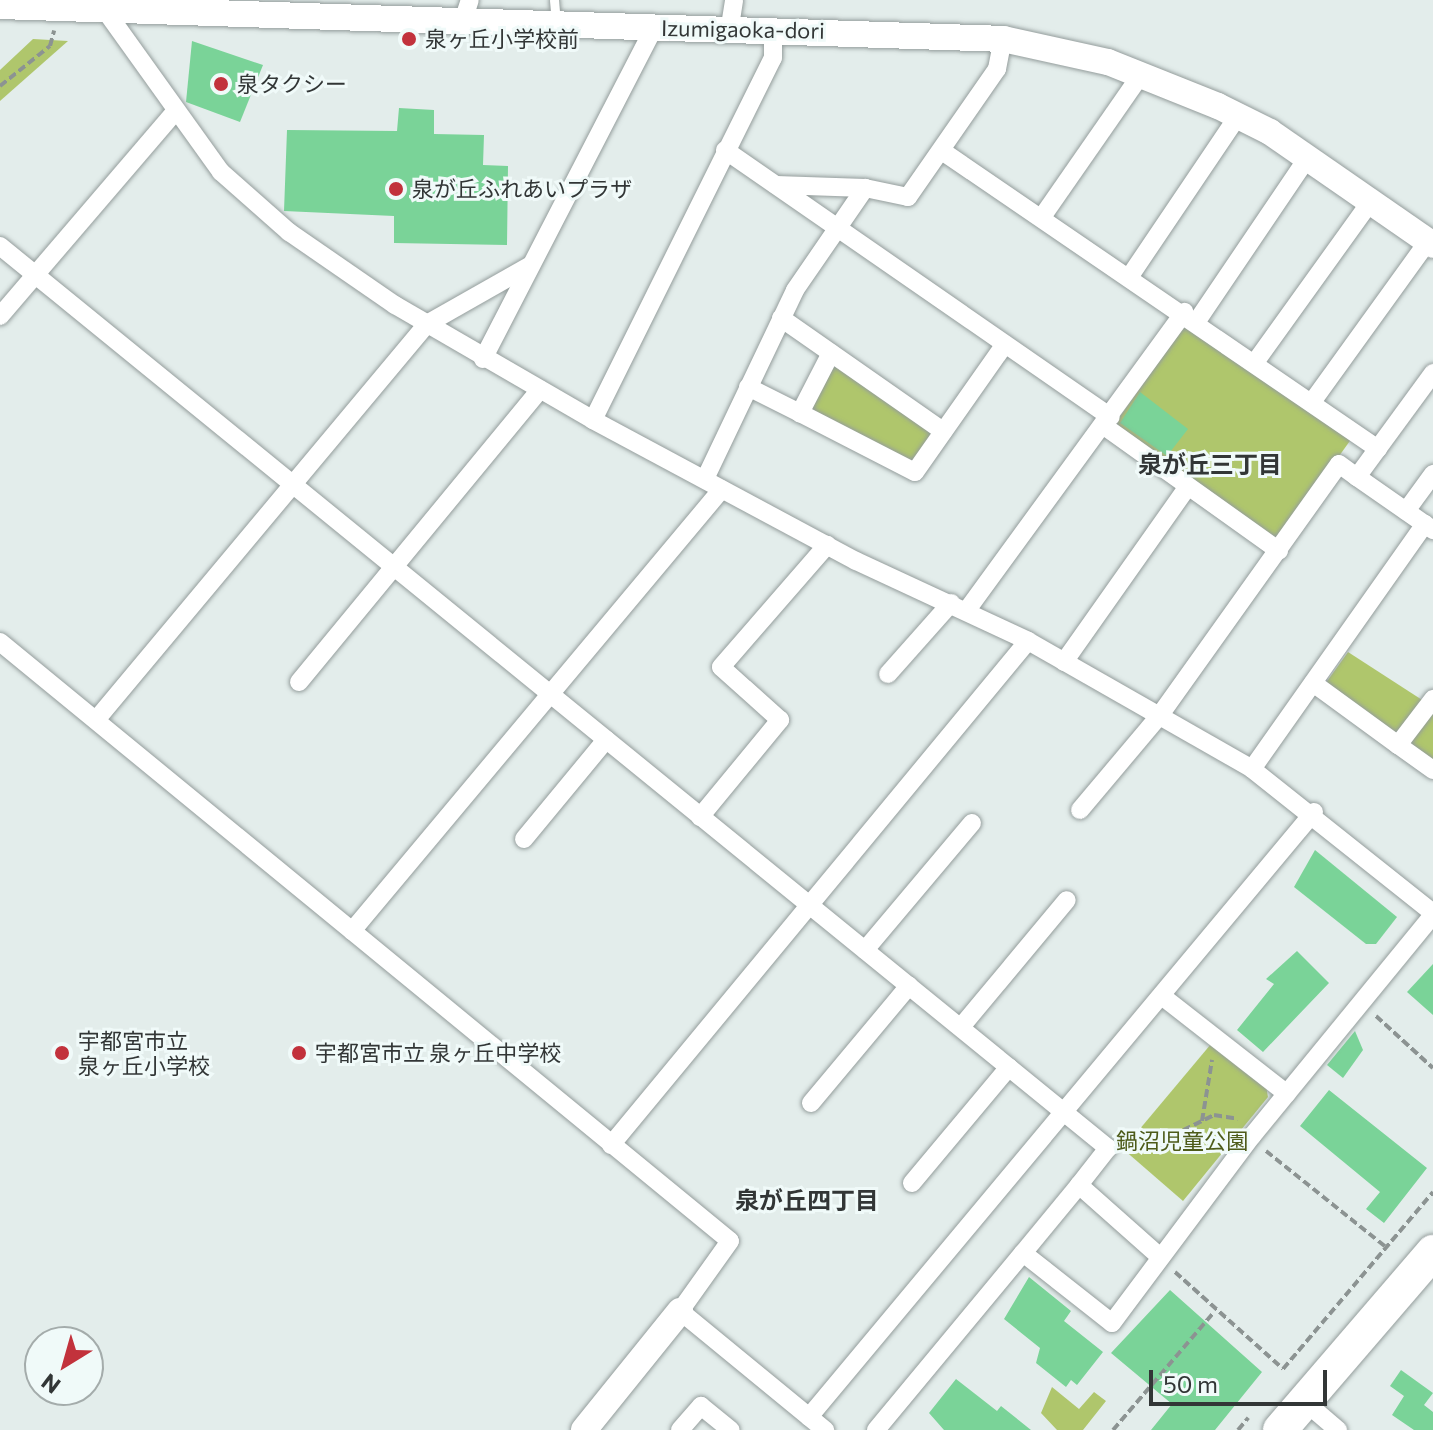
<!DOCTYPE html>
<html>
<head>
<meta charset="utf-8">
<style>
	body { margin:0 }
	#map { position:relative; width:1433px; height:1430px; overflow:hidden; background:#e3edeb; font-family:Commissioner,"Noto Sans JP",sans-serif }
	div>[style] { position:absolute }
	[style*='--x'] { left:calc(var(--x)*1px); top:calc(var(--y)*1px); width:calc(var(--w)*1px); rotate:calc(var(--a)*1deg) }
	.green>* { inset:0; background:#afc66c }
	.building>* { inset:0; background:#7ad398 }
	.path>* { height:4px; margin-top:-2px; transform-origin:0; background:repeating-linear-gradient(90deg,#8c9392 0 8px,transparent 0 12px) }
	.roads { filter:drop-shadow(0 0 2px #949d9c) drop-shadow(0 0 2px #949d9c) }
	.lane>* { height:9px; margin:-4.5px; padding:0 4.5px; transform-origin:4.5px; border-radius:4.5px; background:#fff }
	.street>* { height:18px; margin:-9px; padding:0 9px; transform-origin:9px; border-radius:9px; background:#fff }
	.secondary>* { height:26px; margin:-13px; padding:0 13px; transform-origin:13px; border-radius:13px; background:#fff }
	.highway>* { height:34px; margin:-17px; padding:0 17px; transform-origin:17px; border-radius:17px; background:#fff }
	.dots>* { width:22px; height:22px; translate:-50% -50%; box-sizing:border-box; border:4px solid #f0faf9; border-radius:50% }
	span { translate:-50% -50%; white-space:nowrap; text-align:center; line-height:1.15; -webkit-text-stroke:6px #f0faf9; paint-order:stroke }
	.street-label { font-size:22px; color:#323636 }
	.poi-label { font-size:22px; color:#323636 }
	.left { translate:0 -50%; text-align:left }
	.park-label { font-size:22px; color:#4d5b19 }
	.neighbourhood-label { font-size:24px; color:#323636; font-weight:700 }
	.north { position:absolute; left:24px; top:1326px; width:80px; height:80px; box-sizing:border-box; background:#f0faf9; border:2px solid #a4acab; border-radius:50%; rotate:217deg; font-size:22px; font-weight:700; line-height:32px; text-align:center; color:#323636 }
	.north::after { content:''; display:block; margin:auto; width:28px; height:36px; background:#c2323c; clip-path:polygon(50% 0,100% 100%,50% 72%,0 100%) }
	.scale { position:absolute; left:1149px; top:1370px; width:178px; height:36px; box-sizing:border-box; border:4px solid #323636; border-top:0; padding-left:10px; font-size:24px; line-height:28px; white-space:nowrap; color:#323636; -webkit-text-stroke:6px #f0faf9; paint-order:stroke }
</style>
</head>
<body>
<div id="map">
	<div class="green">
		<div style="clip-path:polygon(33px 39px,68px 41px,0 101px,0 70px)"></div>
		<div style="clip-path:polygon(1188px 321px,1352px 438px,1276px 544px,1113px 426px)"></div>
		<div style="clip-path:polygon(833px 361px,935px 433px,913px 464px,807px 409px)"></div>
		<div style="clip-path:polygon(1348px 652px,1433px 707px,1433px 762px,1325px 684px)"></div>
		<div style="clip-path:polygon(1211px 1044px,1266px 1086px,1268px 1097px,1183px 1201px,1123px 1149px)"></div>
		<div style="clip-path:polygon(1052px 1387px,1079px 1409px,1094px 1392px,1106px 1401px,1083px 1430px,1057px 1430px,1041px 1413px)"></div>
	</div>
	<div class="building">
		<div style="clip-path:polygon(192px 41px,263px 65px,240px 122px,186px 102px)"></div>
		<div style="clip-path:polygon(399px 108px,434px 110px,434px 134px,484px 135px,483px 165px,508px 166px,507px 245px,394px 243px,394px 216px,284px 211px,287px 130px,397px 131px)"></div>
		<div style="clip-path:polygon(1140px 392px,1188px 429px,1167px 456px,1120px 423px)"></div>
		<div style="clip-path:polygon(1315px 850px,1397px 917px,1376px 944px,1366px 944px,1294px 887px)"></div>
		<div style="clip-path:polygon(1297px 951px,1329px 983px,1263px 1052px,1237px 1030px,1274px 984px,1266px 979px)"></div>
		<div style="clip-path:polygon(1433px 964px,1433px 1015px,1407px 992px)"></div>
		<div style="clip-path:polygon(1355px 1031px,1363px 1050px,1343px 1078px,1327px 1065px)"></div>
		<div style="clip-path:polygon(1329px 1090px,1427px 1168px,1384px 1223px,1366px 1209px,1380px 1192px,1300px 1126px)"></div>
		<div style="clip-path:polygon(1029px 1277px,1071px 1311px,1064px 1321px,1103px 1352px,1077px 1385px,1071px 1380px,1066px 1387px,1036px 1363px,1040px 1348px,1004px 1319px)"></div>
		<div style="clip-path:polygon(1170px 1290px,1262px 1372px,1215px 1430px,1151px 1430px,1172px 1404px,1111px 1353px)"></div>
		<div style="clip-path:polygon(1401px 1370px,1433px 1393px,1424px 1405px,1433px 1412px,1433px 1430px,1414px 1430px,1392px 1415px,1404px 1396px,1390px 1386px)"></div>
		<div style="clip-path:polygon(956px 1379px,997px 1411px,1001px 1406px,1031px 1430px,944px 1430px,929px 1413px)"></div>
	</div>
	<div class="path">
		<div style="--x:0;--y:86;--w:64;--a:-38.7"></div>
		<div style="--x:50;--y:46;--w:16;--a:-75"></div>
		<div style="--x:1376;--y:1016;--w:77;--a:42.4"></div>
		<div style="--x:1202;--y:1121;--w:62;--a:-80.7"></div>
		<div style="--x:1126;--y:1148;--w:25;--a:-5"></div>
		<div style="--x:1151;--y:1146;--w:70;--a:-26.2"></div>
		<div style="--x:1214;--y:1115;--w:24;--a:9"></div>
		<div style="--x:1266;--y:1151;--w:154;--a:38.7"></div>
		<div style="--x:1175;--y:1272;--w:145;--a:41.9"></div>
		<div style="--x:1283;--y:1369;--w:232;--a:-49.7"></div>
		<div style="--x:1113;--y:1430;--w:155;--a:-49.4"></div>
		<div style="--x:1238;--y:1430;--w:16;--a:-50"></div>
	</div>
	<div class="roads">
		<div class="lane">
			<div style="--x:554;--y:0;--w:21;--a:85"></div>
		</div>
		<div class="street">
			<div style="--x:105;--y:10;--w:199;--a:54.4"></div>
			<div style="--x:221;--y:172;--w:91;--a:41.4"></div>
			<div style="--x:289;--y:232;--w:129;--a:34.6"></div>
			<div style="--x:395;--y:305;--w:229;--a:30.1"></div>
			<div style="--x:593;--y:420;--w:298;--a:28.2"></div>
			<div style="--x:856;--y:561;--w:190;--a:24.9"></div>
			<div style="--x:1028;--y:641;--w:258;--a:29.7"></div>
			<div style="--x:1252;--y:769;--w:231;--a:38.5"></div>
			<div style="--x:463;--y:21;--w:22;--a:-72"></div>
			<div style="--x:730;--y:26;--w:26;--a:-81"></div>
			<div style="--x:725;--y:150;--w:469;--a:34.7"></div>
			<div style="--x:942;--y:151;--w:528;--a:34.35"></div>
			<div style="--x:776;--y:185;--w:89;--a:1.9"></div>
			<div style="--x:1042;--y:217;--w:175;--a:-55.2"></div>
			<div style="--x:0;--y:246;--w:1429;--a:39.15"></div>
			<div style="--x:1108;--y:1148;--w:47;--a:128.1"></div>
			<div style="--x:1079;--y:1185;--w:107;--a:41.6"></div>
			<div style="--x:1130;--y:276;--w:193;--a:-56"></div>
			<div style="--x:0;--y:316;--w:266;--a:-49.4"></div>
			<div style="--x:781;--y:318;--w:198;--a:34.9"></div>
			<div style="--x:1197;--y:321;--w:198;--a:-55.9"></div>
			<div style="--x:831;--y:353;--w:68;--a:117.3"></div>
			<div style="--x:800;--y:413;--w:129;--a:27.2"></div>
			<div style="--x:915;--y:472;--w:156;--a:-54.9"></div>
			<div style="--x:483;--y:359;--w:373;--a:-62.7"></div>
			<div style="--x:1256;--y:361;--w:197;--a:-54.3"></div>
			<div style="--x:748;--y:387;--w:58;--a:26.6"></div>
			<div style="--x:1312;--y:402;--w:198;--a:-54.2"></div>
			<div style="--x:593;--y:420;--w:404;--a:-63.6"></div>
			<div style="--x:773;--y:58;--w:30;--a:-90"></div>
			<div style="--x:1104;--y:426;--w:215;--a:35.5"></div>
			<div style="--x:1357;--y:477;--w:93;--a:34.9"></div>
			<div style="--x:705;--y:479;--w:209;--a:-64.5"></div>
			<div style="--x:795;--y:290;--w:124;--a:-55.5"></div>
			<div style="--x:865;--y:188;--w:44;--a:11.8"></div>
			<div style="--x:908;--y:197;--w:156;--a:-55.2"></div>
			<div style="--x:997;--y:69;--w:31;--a:-79"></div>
			<div style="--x:1406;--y:511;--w:46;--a:-53.9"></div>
			<div style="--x:967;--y:610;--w:369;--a:-53.9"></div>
			<div style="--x:0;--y:642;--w:944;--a:39.37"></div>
			<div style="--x:730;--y:1241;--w:86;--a:125.5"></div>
			<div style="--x:680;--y:1311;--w:188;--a:39.4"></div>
			<div style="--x:1064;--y:662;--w:215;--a:-54.8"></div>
			<div style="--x:888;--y:674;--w:95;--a:-48.4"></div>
			<div style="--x:299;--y:682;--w:379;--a:-50.5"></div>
			<div style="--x:1313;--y:683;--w:105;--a:36.1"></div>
			<div style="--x:1398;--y:745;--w:58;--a:-52.7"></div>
			<div style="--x:96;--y:720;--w:516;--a:-50.11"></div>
			<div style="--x:427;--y:324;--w:117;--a:-29.6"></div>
			<div style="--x:1398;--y:745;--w:43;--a:35.5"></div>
			<div style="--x:1252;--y:769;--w:300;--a:-54.8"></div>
			<div style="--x:1080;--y:810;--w:124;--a:-49.9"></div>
			<div style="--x:1160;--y:715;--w:308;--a:-54.5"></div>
			<div style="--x:1339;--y:464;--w:22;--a:36"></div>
			<div style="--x:1357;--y:477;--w:129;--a:-53.8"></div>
			<div style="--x:700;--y:817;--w:126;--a:-50.5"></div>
			<div style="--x:780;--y:720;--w:79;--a:-138.1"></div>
			<div style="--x:721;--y:667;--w:162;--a:-49"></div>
			<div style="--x:524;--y:839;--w:129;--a:-50.4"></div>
			<div style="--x:352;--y:931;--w:576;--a:-50.07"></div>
			<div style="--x:865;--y:950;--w:166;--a:-49.9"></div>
			<div style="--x:1163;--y:997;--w:157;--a:38"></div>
			<div style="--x:961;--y:1027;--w:165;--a:-50.2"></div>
			<div style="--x:811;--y:1103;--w:153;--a:-50.1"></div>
			<div style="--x:611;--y:1145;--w:654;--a:-50.4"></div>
			<div style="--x:912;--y:1183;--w:151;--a:-50.1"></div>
			<div style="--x:1023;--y:1253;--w:88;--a:-50.5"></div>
			<div style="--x:1304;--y:1401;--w:45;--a:40.5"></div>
			<div style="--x:809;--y:1417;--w:788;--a:-50.15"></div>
			<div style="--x:680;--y:1430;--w:32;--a:-49"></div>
			<div style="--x:701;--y:1406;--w:38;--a:39"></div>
			<div style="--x:876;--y:1430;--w:230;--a:-50.3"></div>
			<div style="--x:1023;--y:1253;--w:113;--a:38.2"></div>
			<div style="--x:1112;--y:1323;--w:234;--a:-53.2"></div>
			<div style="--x:1252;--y:1136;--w:286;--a:-50.7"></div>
		</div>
		<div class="secondary">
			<div style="--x:0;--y:6;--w:1004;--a:1.88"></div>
			<div style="--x:1003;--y:39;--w:107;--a:12.4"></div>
			<div style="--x:1108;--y:62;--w:118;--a:21.8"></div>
			<div style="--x:1218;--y:106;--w:58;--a:26.6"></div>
			<div style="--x:1270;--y:132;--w:198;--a:34.7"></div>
			<div style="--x:584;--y:1430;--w:153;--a:-51.1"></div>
		</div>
		<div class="highway">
			<div style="--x:1280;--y:1430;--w:235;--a:-49.3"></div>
		</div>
	</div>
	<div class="dots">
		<div style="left:409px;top:39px;background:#c2323c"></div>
		<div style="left:221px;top:84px;background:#c2323c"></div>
		<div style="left:396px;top:189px;background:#c2323c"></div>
		<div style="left:62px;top:1053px;background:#c2323c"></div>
		<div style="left:299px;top:1053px;background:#c2323c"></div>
	</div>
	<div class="street-label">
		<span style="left:743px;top:29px;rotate:1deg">Izumigaoka-dori</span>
	</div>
	<div class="poi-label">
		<span class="left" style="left:425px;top:39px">泉ヶ丘小学校前</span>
		<span class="left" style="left:237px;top:84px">泉タクシー</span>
		<span class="left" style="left:412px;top:189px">泉が丘ふれあいプラザ</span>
		<span class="left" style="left:78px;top:1053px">宇都宮市立<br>泉ヶ丘小学校</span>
		<span class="left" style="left:315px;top:1053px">宇都宮市立 泉ヶ丘中学校</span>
	</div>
	<div class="park-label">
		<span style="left:1182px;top:1141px">鍋沼児童公園</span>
	</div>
	<div class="neighbourhood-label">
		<span style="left:1210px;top:464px">泉が丘三丁目</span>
		<span style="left:807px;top:1200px">泉が丘四丁目</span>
	</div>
	<div class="north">N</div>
	<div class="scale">50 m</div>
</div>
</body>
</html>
